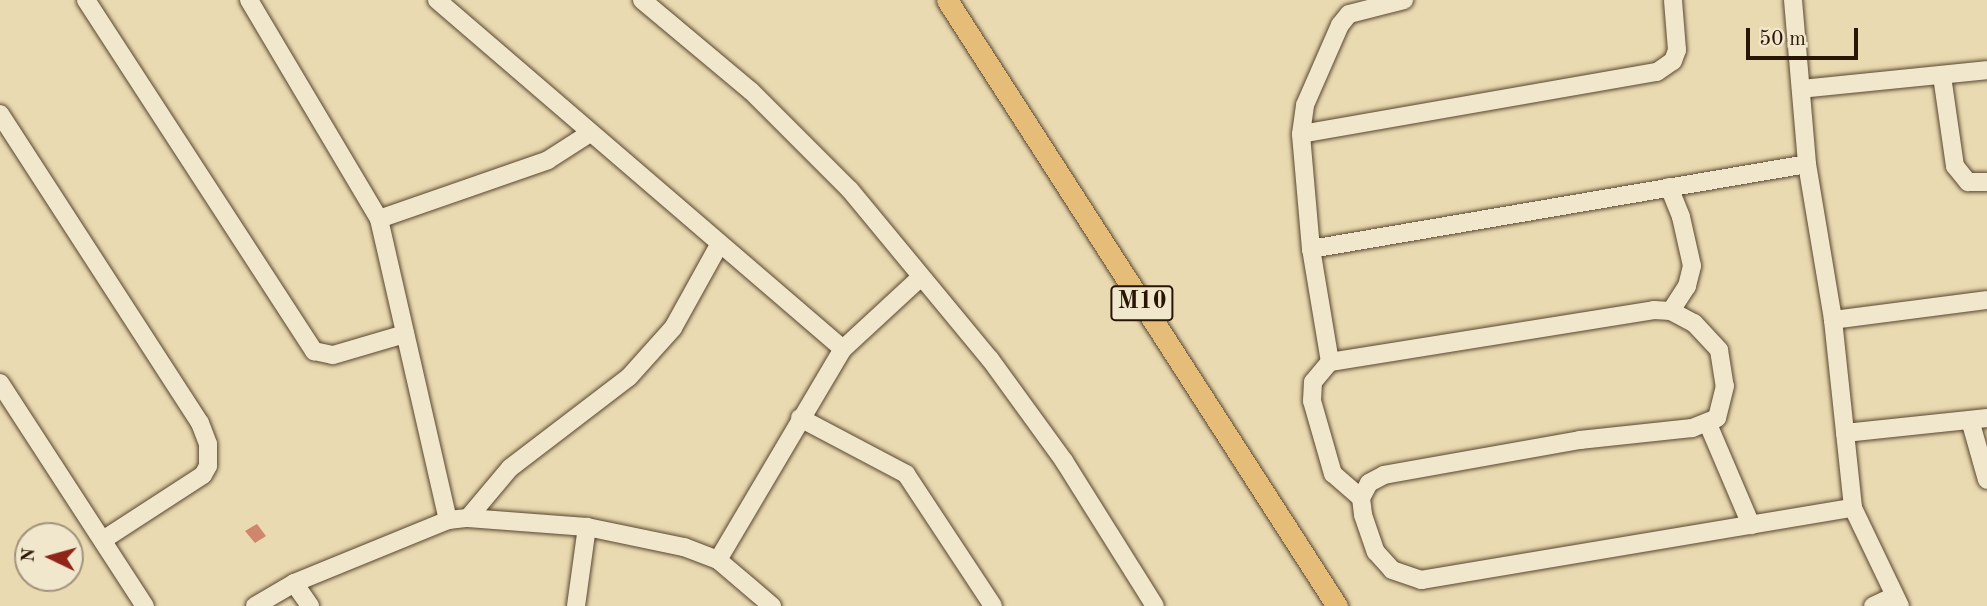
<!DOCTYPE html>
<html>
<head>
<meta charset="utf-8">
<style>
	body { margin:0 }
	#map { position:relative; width:1987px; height:606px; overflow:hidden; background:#eadab1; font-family:"Old Standard TT",serif }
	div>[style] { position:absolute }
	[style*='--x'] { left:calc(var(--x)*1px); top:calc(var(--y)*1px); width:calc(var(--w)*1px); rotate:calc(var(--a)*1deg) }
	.building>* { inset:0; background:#ce876c }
	.roads { filter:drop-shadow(0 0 2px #58462f) drop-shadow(0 0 2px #58462f) }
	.minor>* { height:18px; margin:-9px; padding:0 9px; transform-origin:9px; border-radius:9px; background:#f1e7cc }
	.major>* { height:21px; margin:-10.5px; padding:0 10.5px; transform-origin:10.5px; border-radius:10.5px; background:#e5bd78 }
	span { translate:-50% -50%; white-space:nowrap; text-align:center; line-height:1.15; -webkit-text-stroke:7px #f1e7cc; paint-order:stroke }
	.shield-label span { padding:2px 5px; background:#f1e7cc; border:2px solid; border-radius:5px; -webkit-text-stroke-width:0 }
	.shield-label { font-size:24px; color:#281504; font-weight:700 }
	.north { position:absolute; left:14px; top:522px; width:70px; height:70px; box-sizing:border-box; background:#f1e7cc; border:2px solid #a1937c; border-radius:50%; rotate:275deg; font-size:19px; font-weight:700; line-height:28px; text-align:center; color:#281504 }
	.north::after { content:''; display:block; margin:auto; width:24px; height:32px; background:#8f2418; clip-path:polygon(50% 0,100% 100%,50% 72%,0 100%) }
	.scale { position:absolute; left:1746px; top:28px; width:112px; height:32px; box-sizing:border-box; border:4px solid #281504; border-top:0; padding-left:9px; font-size:21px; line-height:24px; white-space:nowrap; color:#281504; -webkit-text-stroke:5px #f1e7cc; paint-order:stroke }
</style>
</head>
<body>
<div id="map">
	<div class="building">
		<div style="clip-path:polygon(257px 524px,266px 536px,255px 543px,245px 531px)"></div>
	</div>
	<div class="roads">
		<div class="minor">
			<div style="--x:86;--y:0;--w:419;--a:57"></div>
			<div style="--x:314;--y:351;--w:19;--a:12"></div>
			<div style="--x:333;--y:355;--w:75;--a:-16.3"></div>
			<div style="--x:249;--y:0;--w:255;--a:59.3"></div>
			<div style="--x:379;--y:219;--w:309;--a:77.1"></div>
			<div style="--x:437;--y:0;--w:535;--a:40.68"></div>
			<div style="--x:642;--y:0;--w:142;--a:39.9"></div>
			<div style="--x:751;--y:91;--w:140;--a:45"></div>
			<div style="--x:850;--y:190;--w:219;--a:50.4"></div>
			<div style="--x:990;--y:359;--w:126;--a:54"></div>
			<div style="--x:1064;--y:461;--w:171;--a:57.9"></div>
			<div style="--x:1793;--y:0;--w:165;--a:85.1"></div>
			<div style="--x:1807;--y:164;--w:158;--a:80.5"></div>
			<div style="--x:1833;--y:320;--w:189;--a:83.9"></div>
			<div style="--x:1853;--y:508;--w:109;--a:64.4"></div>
			<div style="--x:1942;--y:76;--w:91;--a:81.8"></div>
			<div style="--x:1955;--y:166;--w:21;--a:51"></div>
			<div style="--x:1968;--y:182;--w:19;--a:0"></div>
			<div style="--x:1801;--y:89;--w:187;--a:-5.8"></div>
			<div style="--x:0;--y:114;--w:368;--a:57.1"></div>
			<div style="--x:200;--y:423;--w:22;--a:69"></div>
			<div style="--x:208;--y:444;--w:22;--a:90"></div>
			<div style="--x:208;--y:466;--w:10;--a:119"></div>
			<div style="--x:203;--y:475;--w:119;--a:147"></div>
			<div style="--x:1301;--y:134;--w:361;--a:-9.9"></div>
			<div style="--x:1657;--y:72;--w:19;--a:-35"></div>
			<div style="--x:1673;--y:61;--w:12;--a:-70"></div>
			<div style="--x:1677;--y:50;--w:50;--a:-94.6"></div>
			<div style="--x:1669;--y:187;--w:32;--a:68"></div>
			<div style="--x:1681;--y:217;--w:50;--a:77.3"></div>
			<div style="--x:1692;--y:266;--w:21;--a:104"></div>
			<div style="--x:1687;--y:286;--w:30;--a:123"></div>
			<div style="--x:379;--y:219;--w:179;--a:-19.2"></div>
			<div style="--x:548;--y:160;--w:50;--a:-32.7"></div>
			<div style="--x:1311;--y:249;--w:503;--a:-9.72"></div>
			<div style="--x:1833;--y:320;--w:155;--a:-7.4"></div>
			<div style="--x:1330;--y:362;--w:115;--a:-99.5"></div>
			<div style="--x:1311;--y:249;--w:115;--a:-95"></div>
			<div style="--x:1301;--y:134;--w:29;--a:-82"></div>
			<div style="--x:1305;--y:105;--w:87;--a:-66.4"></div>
			<div style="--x:1340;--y:25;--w:14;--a:-51"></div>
			<div style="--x:1349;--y:14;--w:57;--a:-14.3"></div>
			<div style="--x:0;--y:383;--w:266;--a:57"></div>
			<div style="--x:800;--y:418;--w:120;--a:27.8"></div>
			<div style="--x:906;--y:474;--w:158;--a:56.6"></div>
			<div style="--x:1970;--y:420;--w:62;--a:74.2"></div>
			<div style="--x:1708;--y:424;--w:110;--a:66.9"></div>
			<div style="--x:1845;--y:433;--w:143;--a:-6"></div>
			<div style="--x:1361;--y:498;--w:37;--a:-139"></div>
			<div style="--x:1333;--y:474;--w:76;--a:-106"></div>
			<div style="--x:1312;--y:401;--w:19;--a:-87"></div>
			<div style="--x:1313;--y:382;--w:26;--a:-50"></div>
			<div style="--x:1330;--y:362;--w:328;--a:-9.1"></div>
			<div style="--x:1654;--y:310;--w:17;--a:3"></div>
			<div style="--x:1671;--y:311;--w:26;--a:28"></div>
			<div style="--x:1694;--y:323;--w:37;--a:47"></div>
			<div style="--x:1719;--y:350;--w:36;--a:81"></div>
			<div style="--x:1725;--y:386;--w:33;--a:104"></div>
			<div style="--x:1717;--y:418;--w:27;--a:158"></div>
			<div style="--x:1692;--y:428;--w:113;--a:173.9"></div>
			<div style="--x:1580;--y:440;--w:199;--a:169.9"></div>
			<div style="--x:1384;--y:475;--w:17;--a:152"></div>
			<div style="--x:1369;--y:483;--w:17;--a:118"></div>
			<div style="--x:1361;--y:498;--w:17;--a:83"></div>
			<div style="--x:1363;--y:515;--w:39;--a:71"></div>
			<div style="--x:1376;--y:552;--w:24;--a:48"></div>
			<div style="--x:1392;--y:570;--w:31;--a:19"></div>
			<div style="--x:1421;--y:580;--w:438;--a:-9.5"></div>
			<div style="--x:468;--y:518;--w:65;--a:-50"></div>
			<div style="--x:510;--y:468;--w:150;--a:-37.4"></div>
			<div style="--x:629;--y:377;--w:66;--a:-48.1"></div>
			<div style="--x:673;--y:328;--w:95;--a:-61"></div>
			<div style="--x:718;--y:560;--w:245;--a:-59.4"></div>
			<div style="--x:843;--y:349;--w:105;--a:-42.7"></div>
			<div style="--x:294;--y:583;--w:28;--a:55"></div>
			<div style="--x:255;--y:606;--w:45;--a:-30.5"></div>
			<div style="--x:294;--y:583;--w:166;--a:-22.2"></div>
			<div style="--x:448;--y:520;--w:20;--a:-6"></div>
			<div style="--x:468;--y:518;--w:119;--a:4.3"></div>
			<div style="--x:587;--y:527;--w:99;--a:11.7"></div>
			<div style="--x:684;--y:547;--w:36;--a:21"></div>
			<div style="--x:718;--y:560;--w:71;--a:40.4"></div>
			<div style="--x:576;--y:606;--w:80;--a:-82.1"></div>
			<div style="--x:1873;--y:606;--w:23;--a:-25"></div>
		</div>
		<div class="major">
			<div style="--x:947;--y:0;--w:721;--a:57.24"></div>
		</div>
	</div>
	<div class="shield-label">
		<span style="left:1142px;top:303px">M10</span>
	</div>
	<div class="north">N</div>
	<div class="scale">50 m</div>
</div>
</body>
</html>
